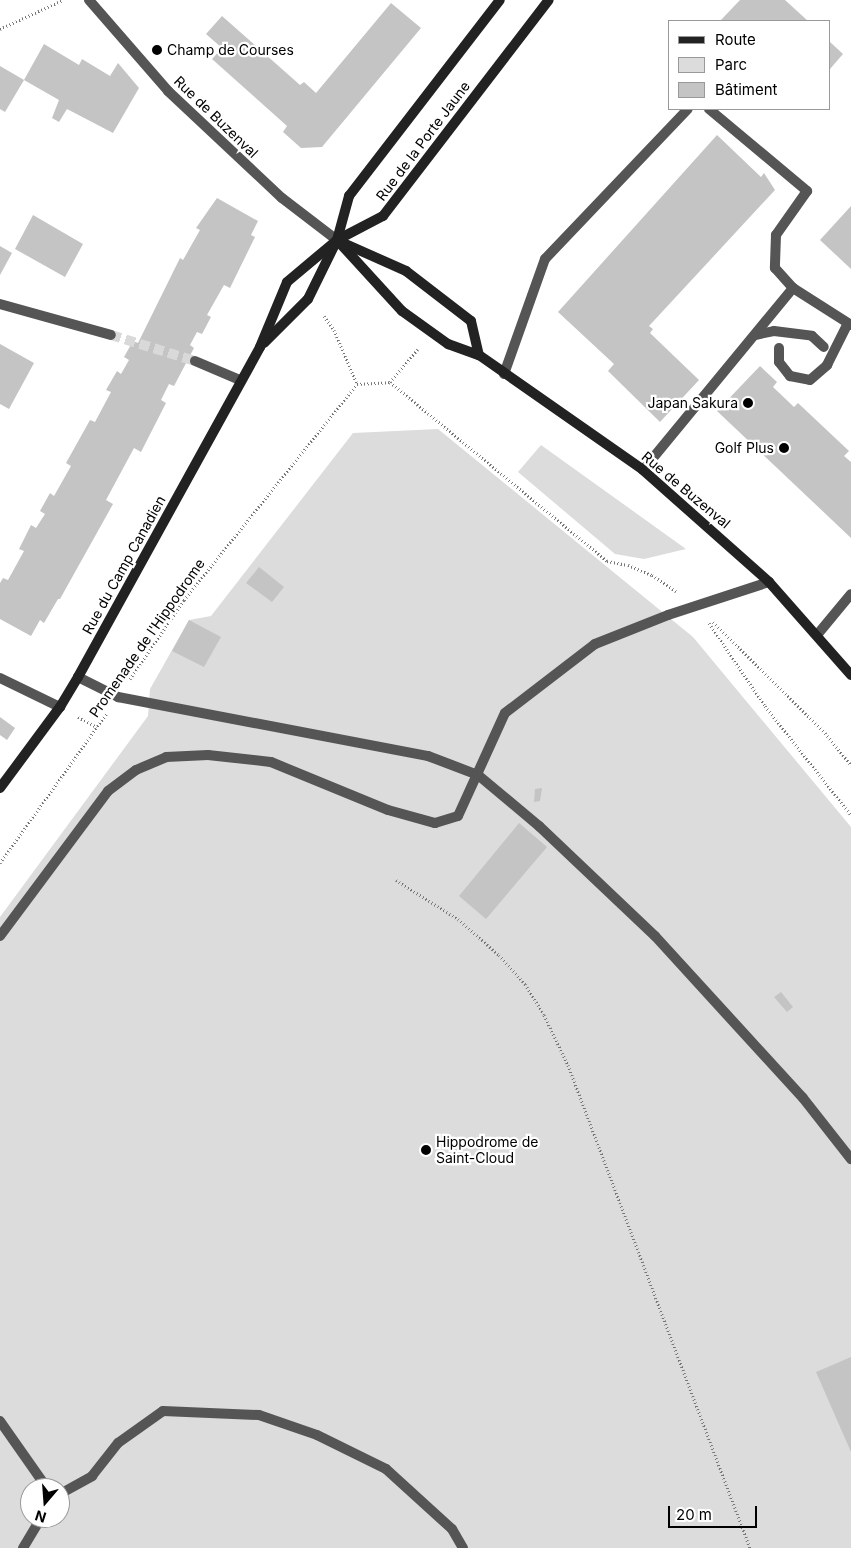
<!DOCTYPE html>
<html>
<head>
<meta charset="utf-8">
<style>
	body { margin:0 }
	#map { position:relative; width:851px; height:1548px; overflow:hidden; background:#fff; font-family:Inter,sans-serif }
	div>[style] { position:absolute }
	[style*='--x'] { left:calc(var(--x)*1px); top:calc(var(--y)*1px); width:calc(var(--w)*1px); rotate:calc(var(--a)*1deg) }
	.green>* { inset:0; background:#dcdcdc }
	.building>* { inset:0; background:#c4c4c4 }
	.minor-tunnel>* { height:10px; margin-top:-5px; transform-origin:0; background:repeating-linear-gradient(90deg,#d9d9d9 0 10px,transparent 0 15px) }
	.path>* { height:3px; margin-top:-1.5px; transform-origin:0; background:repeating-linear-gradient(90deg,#777 0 1px,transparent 0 3.5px) }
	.service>* { height:10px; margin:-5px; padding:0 5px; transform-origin:5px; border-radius:5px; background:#555 }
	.minor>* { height:10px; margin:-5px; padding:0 5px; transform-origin:5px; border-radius:5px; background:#555 }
	.secondary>* { height:10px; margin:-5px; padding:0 5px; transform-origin:5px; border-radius:5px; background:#222 }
	.dots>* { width:14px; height:14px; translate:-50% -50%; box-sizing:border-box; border:2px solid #fff; border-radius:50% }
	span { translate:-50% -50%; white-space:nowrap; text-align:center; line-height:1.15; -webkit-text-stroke:4.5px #fff; paint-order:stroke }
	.poi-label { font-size:14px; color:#000 }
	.left { translate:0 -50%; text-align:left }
	.right { translate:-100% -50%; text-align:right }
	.street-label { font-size:14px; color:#000 }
	.legend { position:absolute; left:668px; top:20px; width:162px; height:90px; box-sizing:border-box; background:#fff; border:1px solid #999; margin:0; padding:6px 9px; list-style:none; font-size:15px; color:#000 }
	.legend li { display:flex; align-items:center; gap:10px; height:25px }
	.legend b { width:25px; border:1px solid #999 }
	.north { position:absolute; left:20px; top:1478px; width:50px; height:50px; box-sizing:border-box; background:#fff; border:1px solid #999; border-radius:50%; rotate:198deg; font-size:14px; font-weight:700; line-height:20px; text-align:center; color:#000 }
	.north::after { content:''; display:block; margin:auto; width:18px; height:22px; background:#000; clip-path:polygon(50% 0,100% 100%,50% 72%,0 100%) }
	.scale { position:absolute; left:668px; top:1506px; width:89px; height:22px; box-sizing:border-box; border:2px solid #000; border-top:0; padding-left:6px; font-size:15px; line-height:18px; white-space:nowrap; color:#000; -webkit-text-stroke:4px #fff; paint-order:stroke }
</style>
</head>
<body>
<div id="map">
	<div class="green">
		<div style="clip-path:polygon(evenodd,438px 429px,693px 637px,851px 827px,851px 1548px,0 1548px,0 917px,148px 716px,150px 689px,189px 620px,211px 616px,353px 433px,438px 429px,30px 1488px,60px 1488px,60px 1518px,30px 1518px,30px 1488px)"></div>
		<div style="clip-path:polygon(541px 445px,686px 549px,644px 559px,615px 554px,518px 472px)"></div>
	</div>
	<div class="building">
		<div style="clip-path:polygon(740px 0,785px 0,808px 21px,720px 21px)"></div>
		<div style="clip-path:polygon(391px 3px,421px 28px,322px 147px,301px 148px,283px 132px,287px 126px,212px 59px,222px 48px,206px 34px,222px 16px,300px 85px,304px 82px,316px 93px)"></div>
		<div style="clip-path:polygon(830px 42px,843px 54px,830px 69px)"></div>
		<div style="clip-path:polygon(44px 44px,79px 65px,82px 59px,110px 76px,118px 63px,139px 88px,113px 133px,67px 109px,59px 122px,52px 118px,59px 100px,24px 80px)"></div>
		<div style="clip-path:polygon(0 66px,24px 80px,5px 112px,0 109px)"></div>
		<div style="clip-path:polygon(717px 135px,761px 177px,764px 173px,775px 190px,649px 326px,653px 329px,650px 333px,699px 380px,660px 422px,608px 371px,614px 364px,558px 312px)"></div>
		<div style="clip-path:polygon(217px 198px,258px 221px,251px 235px,255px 237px,230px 288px,224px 285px,207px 315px,211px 317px,202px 334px,197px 332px,190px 345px,194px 348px,174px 386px,169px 384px,161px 400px,166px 403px,141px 452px,134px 448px,106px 500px,113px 504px,60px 599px,58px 599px,44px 623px,40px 620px,31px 636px,0 619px,0 583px,3px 578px,8px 580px,24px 551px,19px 549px,31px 525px,36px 528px,45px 514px,40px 511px,50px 493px,54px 496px,71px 466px,66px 463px,90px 420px,95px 422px,111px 392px,106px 390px,117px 371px,121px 374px,129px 360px,124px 357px,133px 341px,138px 343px,180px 258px,183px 260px,200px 230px,196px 228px)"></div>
		<div style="clip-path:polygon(851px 206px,851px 269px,820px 240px)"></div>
		<div style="clip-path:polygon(33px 215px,83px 244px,65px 277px,15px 249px)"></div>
		<div style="clip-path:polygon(0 246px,12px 253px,0 275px)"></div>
		<div style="clip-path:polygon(0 344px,34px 363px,9px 409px,0 404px)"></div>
		<div style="clip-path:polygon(760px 366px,777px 382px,773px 387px,794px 407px,798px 403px,849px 451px,844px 456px,851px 462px,851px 538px,717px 411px)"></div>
		<div style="clip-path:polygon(259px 567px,284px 587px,272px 602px,246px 583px)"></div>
		<div style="clip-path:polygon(189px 620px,221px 637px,204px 667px,172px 651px)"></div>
		<div style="clip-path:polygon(0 717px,15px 728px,7px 740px,0 735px)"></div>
		<div style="clip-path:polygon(542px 788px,540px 801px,534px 802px,535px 789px)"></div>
		<div style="clip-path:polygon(519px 823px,547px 847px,486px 919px,459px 896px)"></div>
		<div style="clip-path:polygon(781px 992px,793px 1007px,787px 1012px,774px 997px)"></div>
		<div style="clip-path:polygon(851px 1357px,851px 1452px,816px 1372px)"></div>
	</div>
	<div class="minor-tunnel">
		<div style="--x:111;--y:335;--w:88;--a:17.2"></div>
	</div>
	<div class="path">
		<div style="--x:0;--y:29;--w:69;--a:-24.7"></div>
		<div style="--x:324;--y:316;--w:17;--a:54"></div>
		<div style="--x:334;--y:330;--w:59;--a:66.9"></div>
		<div style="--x:357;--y:384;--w:33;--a:-3"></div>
		<div style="--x:390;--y:382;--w:281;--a:39.5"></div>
		<div style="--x:607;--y:561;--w:21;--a:11"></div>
		<div style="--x:628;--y:565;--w:26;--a:23"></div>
		<div style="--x:652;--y:575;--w:29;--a:34"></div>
		<div style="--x:390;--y:382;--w:43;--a:-49.7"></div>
		<div style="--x:713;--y:622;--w:158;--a:44.7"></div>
		<div style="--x:825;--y:733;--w:41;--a:50.9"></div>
		<div style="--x:709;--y:623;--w:100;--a:56"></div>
		<div style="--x:765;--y:706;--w:139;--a:51.7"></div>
		<div style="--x:130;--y:679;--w:96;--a:-55.6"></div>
		<div style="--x:184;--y:600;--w:277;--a:-51.3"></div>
		<div style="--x:78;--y:717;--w:21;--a:28"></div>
		<div style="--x:0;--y:863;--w:184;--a:-54.5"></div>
		<div style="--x:396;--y:880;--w:73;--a:32.2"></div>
		<div style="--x:458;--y:919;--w:55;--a:41.3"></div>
		<div style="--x:499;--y:955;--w:39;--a:48"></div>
		<div style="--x:525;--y:984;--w:36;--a:58"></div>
		<div style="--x:544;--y:1015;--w:55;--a:64.4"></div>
		<div style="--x:568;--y:1065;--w:516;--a:69.35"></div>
	</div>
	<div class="service">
		<div style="--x:709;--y:109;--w:128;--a:39.9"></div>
		<div style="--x:807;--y:191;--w:54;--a:125.2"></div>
		<div style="--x:776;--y:235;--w:33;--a:92"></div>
		<div style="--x:775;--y:268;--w:27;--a:48"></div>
		<div style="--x:793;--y:288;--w:69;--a:32.5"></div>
		<div style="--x:755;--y:335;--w:19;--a:-12"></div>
		<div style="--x:774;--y:331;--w:38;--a:7"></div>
		<div style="--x:812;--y:336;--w:16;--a:43"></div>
		<div style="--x:779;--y:348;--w:14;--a:90"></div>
		<div style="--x:779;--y:362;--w:18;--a:52"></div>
		<div style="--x:790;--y:376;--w:20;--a:11"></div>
		<div style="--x:810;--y:380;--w:23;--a:-41"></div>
		<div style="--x:827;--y:365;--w:45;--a:-63.4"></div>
		<div style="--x:504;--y:374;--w:122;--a:-70.4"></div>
		<div style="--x:545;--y:259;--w:207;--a:-46.4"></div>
		<div style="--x:78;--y:677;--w:45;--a:26.6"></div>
		<div style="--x:118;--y:697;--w:316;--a:10.8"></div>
		<div style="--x:428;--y:756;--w:53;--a:20.8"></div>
		<div style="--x:478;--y:775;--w:80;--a:39.9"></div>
		<div style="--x:539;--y:826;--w:160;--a:43.5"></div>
		<div style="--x:655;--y:936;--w:219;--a:47.6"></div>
		<div style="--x:803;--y:1098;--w:78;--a:51.8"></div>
		<div style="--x:0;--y:936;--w:181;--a:-53.3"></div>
		<div style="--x:108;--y:791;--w:35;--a:-37"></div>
		<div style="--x:136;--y:770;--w:33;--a:-23"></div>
		<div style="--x:166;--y:757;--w:42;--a:-2.7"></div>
		<div style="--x:208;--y:755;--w:63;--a:6.3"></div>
		<div style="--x:271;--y:762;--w:126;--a:22.3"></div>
		<div style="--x:388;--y:810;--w:49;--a:15.5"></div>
		<div style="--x:435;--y:823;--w:24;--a:-17"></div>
		<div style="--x:458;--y:816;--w:113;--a:-65.5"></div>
		<div style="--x:505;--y:713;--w:113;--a:-37.5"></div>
		<div style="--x:595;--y:644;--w:79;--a:-21.7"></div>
		<div style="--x:668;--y:615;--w:106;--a:-18.1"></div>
		<div style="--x:0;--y:1421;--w:82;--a:55"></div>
		<div style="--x:60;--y:1494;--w:37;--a:-29"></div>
		<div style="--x:92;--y:1476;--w:42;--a:-51.8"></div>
		<div style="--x:118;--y:1443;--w:55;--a:-35.4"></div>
		<div style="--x:163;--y:1411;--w:96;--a:2.4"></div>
		<div style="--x:259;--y:1415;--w:61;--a:19"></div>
		<div style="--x:317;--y:1435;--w:77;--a:26.2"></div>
		<div style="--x:386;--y:1469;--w:89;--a:42.3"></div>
		<div style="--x:452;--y:1529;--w:22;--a:60"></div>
		<div style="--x:23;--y:1548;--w:35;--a:-59"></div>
	</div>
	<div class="minor">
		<div style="--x:89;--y:0;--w:121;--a:49"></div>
		<div style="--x:168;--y:91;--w:156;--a:43.2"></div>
		<div style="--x:282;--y:198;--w:69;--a:37.4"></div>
		<div style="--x:0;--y:304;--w:115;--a:15.6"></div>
		<div style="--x:195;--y:361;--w:49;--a:22.9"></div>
		<div style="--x:643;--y:470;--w:236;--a:-50.5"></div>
		<div style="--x:817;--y:635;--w:53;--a:-50.3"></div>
		<div style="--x:0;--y:678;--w:67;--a:25.8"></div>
	</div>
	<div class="secondary">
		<div style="--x:337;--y:240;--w:96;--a:47.5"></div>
		<div style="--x:402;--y:311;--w:57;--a:35.7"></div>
		<div style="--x:448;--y:344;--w:33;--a:20"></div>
		<div style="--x:479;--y:355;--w:200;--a:35"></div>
		<div style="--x:643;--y:470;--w:169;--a:41.6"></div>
		<div style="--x:769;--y:582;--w:124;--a:48.6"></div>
		<div style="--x:341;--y:242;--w:71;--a:24"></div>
		<div style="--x:406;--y:271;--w:82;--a:37.6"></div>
		<div style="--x:471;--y:321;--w:35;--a:77"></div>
		<div style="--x:264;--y:343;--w:62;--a:-45"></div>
		<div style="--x:308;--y:299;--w:66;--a:-63.8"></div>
		<div style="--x:337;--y:240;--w:46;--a:-74.7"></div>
		<div style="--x:349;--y:196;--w:247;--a:-52.4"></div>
		<div style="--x:0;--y:788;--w:101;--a:-53.5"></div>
		<div style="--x:60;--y:707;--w:35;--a:-59"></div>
		<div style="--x:78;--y:677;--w:377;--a:-61.1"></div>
		<div style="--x:260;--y:347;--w:70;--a:-67.4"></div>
		<div style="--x:287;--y:282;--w:65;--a:-40"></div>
		<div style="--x:337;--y:240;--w:52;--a:-27.6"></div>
		<div style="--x:383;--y:216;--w:272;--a:-52.5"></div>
	</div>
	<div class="dots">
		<div style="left:157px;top:50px;background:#000"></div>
		<div style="left:748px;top:403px;background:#000"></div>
		<div style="left:784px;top:448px;background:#000"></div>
		<div style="left:426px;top:1150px;background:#000"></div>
	</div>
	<div class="poi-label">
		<span class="left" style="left:167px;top:50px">Champ de Courses</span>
		<span class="right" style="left:738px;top:403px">Japan Sakura</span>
		<span class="right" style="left:774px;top:448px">Golf Plus</span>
		<span class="left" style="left:436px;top:1150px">Hippodrome de<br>Saint-Cloud</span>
	</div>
	<div class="street-label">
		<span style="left:216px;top:117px;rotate:44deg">Rue de Buzenval</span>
		<span style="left:423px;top:141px;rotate:-53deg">Rue de la Porte Jaune</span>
		<span style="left:686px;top:490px;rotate:40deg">Rue de Buzenval</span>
		<span style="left:124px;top:565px;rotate:-61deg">Rue du Camp Canadien</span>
		<span style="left:147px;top:638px;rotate:-55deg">Promenade de l'Hippodrome</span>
	</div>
	<ul class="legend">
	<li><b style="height:6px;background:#222"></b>Route</li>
	<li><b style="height:14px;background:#dcdcdc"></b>Parc</li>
	<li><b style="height:14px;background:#c4c4c4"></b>Bâtiment</li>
	</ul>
	<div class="north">N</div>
	<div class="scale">20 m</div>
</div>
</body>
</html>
